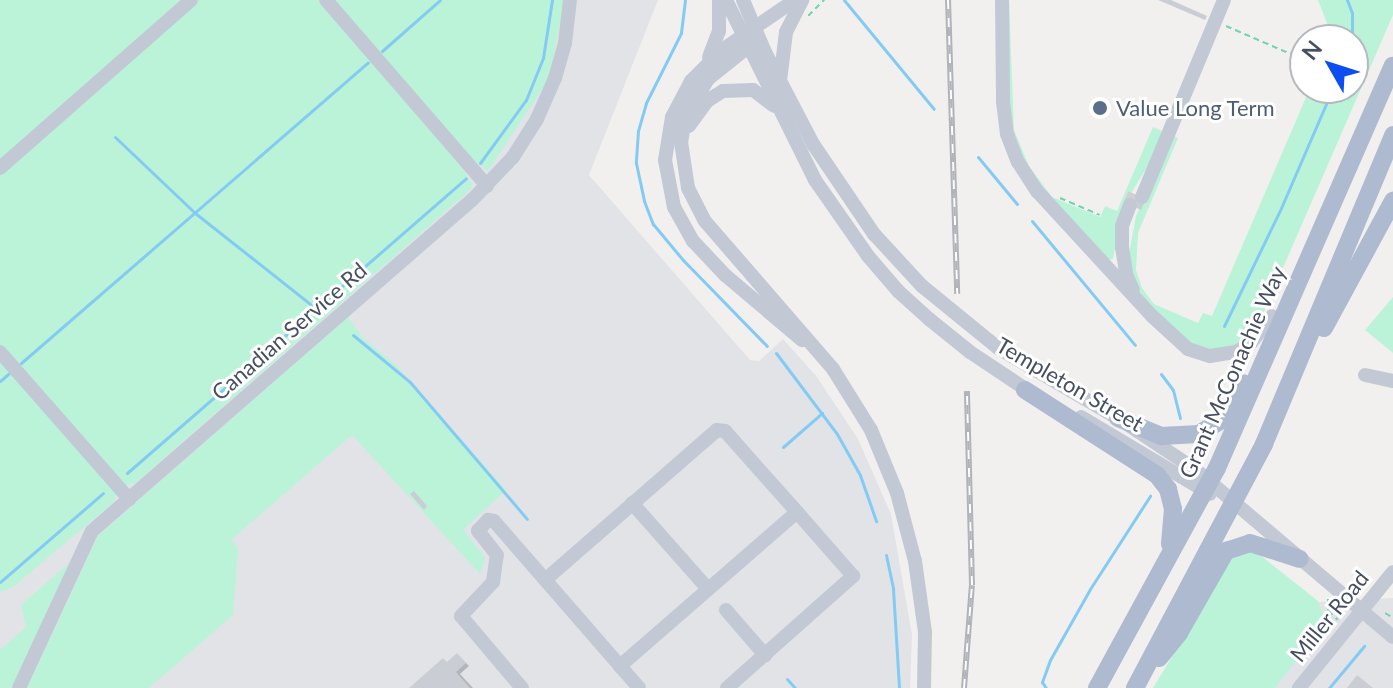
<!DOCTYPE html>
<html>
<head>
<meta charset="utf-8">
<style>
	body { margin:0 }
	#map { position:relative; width:1393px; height:688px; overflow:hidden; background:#f2f0ef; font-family:Lato,sans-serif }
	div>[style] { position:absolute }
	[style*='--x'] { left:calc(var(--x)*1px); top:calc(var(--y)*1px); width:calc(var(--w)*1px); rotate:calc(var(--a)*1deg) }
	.airport>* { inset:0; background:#e1e3e7 }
	.green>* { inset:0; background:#bbf3d9 }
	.shadow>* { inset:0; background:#0003 }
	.stream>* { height:3px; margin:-1.5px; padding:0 1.5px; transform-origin:1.5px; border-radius:1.5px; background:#84cbf3 }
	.building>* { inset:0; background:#cbcdd5 }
	.minor-tunnel>* { height:14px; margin-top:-7px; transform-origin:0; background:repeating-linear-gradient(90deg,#d0d0d2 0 14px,transparent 0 21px) }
	.path>* { height:2px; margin-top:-1px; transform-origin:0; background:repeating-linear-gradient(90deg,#70d4b1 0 6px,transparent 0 10px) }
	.minor>* { height:14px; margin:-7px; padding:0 7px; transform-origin:7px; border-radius:7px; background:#c2c9d5 }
	.major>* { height:18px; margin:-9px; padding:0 9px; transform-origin:9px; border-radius:9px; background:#adbad0 }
	.rail>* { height:6px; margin-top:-3px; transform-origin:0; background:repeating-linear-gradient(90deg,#fff 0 9px,#b1b3ba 0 18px); box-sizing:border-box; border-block:2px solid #b1b3ba }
	.dots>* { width:22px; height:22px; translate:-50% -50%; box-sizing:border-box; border:4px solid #fff; border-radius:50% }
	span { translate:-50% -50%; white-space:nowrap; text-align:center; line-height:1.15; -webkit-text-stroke:6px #fff; paint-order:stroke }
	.service-label { font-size:22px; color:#4e5e75 }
	.left { translate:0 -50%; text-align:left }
	.street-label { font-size:22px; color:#464f5f }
	.north { position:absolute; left:1289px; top:24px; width:80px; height:80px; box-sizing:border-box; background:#fff; border:2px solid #b5b9bf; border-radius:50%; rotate:309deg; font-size:22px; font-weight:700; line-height:32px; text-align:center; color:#464f5f }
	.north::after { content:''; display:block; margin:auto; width:28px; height:36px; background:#0b4df0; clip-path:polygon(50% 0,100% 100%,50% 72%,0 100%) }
</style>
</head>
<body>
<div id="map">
	<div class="airport">
		<div style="clip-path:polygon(0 0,658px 0,589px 175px,750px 360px,759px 361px,783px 339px,817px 377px,858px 439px,891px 514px,912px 635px,910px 688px,0 688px)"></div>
		<div style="clip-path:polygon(1393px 598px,1393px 688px,1249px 688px,1319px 602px)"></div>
	</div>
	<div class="green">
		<div style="clip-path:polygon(0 0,187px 0,0 163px)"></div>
		<div style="clip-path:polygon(195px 0,317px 0,461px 166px,472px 184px,471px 189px,137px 482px,126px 486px,0 347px,0 172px)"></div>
		<div style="clip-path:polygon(331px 0,565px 0,549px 79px,488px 171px,472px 159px)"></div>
		<div style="clip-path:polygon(1005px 0,1009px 0,1014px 130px,1029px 166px,1052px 197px,1100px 217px,1105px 206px,1117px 211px,1153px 127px,1162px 131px,1155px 154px,1124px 205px,1113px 259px,1108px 260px,1030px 177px,1010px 131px)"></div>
		<div style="clip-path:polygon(1318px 0,1393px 0,1393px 15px,1259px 323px,1251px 335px,1233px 347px,1214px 350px,1192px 344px,1141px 297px,1132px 275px,1129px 254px,1136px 216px,1174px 136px,1178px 138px,1138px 233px,1136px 270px,1142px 288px,1154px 304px,1198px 323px,1203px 313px,1212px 316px,1310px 88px,1353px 88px,1353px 40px,1330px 40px,1332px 36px)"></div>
		<div style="clip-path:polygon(1393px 297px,1393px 353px,1365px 330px)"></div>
		<div style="clip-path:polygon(348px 317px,363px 338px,395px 364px,506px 490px,463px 530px,485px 557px,480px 574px,352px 435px,231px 540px,238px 548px,233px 615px,149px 688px,27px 688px,98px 536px)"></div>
		<div style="clip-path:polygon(0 357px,117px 495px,114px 502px,13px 587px,0 592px)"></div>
		<div style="clip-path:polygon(1255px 551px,1318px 601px,1324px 615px,1317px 634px,1275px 688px,1153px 688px,1234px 554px)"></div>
		<div style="clip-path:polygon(69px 563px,12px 688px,0 688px,0 650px,26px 627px,21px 605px)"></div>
	</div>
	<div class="shadow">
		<div style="clip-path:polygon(461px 658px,469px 666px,460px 674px,473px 688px,412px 688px)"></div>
	</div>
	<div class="stream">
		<div style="--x:685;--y:0;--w:33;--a:97"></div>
		<div style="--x:681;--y:33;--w:78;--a:116.6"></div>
		<div style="--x:646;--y:103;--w:29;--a:106"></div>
		<div style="--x:638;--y:131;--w:32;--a:94"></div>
		<div style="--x:636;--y:163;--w:39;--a:78"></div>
		<div style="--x:644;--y:201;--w:25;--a:69"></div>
		<div style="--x:653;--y:224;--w:47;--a:50.2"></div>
		<div style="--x:683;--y:260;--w:120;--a:45.7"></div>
		<div style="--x:844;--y:0;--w:141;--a:50.5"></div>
		<div style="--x:1347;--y:0;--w:14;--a:69"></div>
		<div style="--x:1352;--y:13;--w:27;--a:90"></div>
		<div style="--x:382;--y:51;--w:77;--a:-41.3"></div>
		<div style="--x:115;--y:137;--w:110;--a:43.5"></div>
		<div style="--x:195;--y:213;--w:157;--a:38.3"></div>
		<div style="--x:978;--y:157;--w:61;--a:50.3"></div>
		<div style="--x:480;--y:163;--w:78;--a:-53.9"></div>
		<div style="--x:526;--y:100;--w:45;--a:-68"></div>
		<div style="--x:543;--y:58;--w:59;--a:-81.2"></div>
		<div style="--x:1032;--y:221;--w:161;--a:50.3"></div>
		<div style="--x:1224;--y:326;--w:131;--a:-64.2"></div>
		<div style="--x:1281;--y:208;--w:131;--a:-66.6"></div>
		<div style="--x:353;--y:335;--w:74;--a:39.5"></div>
		<div style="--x:410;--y:382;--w:180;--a:49.5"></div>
		<div style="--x:776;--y:353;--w:101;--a:53"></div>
		<div style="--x:837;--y:434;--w:47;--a:60.7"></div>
		<div style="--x:860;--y:475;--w:49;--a:70.8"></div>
		<div style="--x:21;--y:363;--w:459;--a:-40.9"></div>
		<div style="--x:1161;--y:374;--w:20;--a:53"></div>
		<div style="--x:1173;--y:390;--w:29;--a:76"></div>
		<div style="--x:0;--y:381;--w:11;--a:-41"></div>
		<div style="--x:783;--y:447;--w:52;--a:-41.1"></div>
		<div style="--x:127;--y:473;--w:449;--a:-41"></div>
		<div style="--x:886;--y:555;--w:35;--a:78"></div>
		<div style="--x:893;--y:589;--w:99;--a:86.5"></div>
		<div style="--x:0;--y:582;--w:136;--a:-40.8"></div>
		<div style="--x:787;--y:679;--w:12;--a:48"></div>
		<div style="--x:1046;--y:688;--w:7;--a:-124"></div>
		<div style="--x:1042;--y:682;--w:23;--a:-70"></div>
		<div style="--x:1050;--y:660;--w:81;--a:-60.6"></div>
		<div style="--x:1090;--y:589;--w:111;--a:-57.2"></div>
		<div style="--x:1329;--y:688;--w:55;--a:-50.2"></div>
	</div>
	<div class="building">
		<div style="clip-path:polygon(1158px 0,1171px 0,1207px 16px,1205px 20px)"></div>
		<div style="clip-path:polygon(1130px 193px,1146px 199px,1141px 210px,1126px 203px)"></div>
		<div style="clip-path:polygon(414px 491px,427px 506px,424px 510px,410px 494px)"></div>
		<div style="clip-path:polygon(457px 653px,466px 663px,456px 672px,470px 688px,409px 688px,443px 658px,447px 662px)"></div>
		<div style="clip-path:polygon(1357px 675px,1373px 688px,1347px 688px)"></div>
	</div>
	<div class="minor-tunnel">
		<div style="--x:1130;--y:205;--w:12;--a:-66"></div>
	</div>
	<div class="path">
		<div style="--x:808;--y:16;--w:23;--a:-45"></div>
		<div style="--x:1226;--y:26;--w:81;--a:23.4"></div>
		<div style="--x:1060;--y:198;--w:43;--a:23"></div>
		<div style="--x:1201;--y:460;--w:14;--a:-78"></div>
		<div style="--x:1328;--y:599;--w:12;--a:90"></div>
		<div style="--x:1328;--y:611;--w:13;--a:42"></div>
		<div style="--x:1385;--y:613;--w:9;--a:32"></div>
	</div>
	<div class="minor">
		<div style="--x:326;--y:0;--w:246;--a:49.1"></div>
		<div style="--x:726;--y:0;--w:201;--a:63.7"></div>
		<div style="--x:815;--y:180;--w:93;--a:55.1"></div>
		<div style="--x:868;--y:256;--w:46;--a:49.4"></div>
		<div style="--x:898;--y:291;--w:42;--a:42.1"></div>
		<div style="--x:929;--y:319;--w:53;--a:38.8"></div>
		<div style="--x:970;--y:352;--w:76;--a:33.7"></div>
		<div style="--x:743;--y:0;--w:56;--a:67.1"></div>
		<div style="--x:765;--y:52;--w:104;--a:62.4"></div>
		<div style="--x:813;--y:144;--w:109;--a:55.9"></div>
		<div style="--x:874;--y:234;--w:71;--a:47.3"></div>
		<div style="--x:922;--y:286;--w:98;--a:39.2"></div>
		<div style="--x:998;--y:348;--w:139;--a:30.3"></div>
		<div style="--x:1118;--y:418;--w:94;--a:33.7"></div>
		<div style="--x:1196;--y:470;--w:258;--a:40.3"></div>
		<div style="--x:795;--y:0;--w:88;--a:145.6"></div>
		<div style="--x:722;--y:50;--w:44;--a:135"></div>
		<div style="--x:691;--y:81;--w:41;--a:117.8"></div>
		<div style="--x:672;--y:117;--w:44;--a:99.2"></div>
		<div style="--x:665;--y:160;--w:48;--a:79.2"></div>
		<div style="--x:674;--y:207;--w:39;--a:61"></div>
		<div style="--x:693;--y:241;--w:47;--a:46.7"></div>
		<div style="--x:725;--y:275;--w:101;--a:40.2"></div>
		<div style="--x:1002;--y:0;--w:102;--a:89.4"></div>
		<div style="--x:1003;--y:102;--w:32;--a:83"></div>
		<div style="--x:1007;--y:134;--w:30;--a:69"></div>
		<div style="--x:1018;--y:162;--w:35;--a:57"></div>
		<div style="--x:1037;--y:191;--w:170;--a:47.4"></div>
		<div style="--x:1152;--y:316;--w:49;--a:42.5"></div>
		<div style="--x:1188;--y:349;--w:23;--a:18"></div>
		<div style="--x:1210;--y:356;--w:26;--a:-9"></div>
		<div style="--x:1236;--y:352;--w:17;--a:-31"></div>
		<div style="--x:1251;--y:343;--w:34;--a:-52"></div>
		<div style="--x:755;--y:30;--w:18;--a:112"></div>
		<div style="--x:748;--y:47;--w:51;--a:141.3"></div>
		<div style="--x:708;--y:79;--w:45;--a:120.5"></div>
		<div style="--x:685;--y:118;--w:24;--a:99"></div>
		<div style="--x:681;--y:142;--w:47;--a:81.3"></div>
		<div style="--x:688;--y:188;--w:36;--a:63"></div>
		<div style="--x:704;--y:220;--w:197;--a:49.1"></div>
		<div style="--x:833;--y:369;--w:72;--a:58.1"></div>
		<div style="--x:871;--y:430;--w:68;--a:67.6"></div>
		<div style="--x:897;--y:493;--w:70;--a:75.2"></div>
		<div style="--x:915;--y:561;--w:72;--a:82"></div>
		<div style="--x:925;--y:632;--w:56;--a:91"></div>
		<div style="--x:709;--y:57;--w:28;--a:-69"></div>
		<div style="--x:719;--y:31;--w:31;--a:-90"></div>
		<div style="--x:780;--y:81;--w:49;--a:-83"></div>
		<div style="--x:786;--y:32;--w:36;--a:-63"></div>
		<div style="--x:689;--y:126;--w:31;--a:-54"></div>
		<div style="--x:707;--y:101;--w:19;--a:-32"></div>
		<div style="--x:723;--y:91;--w:30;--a:-2"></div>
		<div style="--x:753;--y:90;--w:26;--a:37"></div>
		<div style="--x:0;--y:168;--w:254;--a:-41.3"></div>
		<div style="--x:1142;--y:197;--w:213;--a:-67.4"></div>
		<div style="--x:1130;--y:205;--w:22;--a:111"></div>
		<div style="--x:1122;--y:226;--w:21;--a:90"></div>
		<div style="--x:1122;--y:247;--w:30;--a:81"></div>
		<div style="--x:1127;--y:277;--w:14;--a:65"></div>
		<div style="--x:0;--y:352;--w:196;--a:48.7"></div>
		<div style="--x:1365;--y:375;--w:29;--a:12"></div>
		<div style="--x:1081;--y:417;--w:150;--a:30.8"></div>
		<div style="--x:632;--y:503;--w:115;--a:48.5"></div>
		<div style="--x:545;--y:580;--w:228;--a:-41.1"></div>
		<div style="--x:717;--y:430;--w:8;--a:7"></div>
		<div style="--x:725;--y:431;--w:108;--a:48.4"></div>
		<div style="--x:797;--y:512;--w:235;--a:139"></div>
		<div style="--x:726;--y:610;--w:60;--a:49.1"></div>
		<div style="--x:19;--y:688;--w:173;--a:-65.1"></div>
		<div style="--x:92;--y:531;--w:505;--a:-41.07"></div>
		<div style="--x:473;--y:199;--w:58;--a:-46.4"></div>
		<div style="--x:513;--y:157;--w:45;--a:-57.7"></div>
		<div style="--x:537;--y:119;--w:45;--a:-66.3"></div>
		<div style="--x:555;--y:78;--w:36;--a:-74"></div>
		<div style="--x:565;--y:43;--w:43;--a:-83.4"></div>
		<div style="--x:522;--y:688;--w:94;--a:-130.3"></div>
		<div style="--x:461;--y:616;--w:47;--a:-46.7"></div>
		<div style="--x:493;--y:582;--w:27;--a:-82"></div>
		<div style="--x:497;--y:555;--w:31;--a:-128"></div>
		<div style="--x:478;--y:531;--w:15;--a:-48"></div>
		<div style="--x:488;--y:520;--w:6;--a:9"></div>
		<div style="--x:494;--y:521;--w:221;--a:49"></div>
		<div style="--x:727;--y:688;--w:169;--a:-41.6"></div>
		<div style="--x:853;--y:576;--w:85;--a:-131.2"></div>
		<div style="--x:1299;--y:688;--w:149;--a:-51"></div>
	</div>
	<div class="major">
		<div style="--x:1324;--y:328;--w:145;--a:-61.5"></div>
		<div style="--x:1025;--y:390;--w:157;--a:32.8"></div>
		<div style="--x:1157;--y:475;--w:18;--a:52"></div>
		<div style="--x:1168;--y:489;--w:21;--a:76"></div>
		<div style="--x:1173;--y:509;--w:35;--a:95"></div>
		<div style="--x:1118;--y:418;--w:47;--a:22.7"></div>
		<div style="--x:1161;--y:436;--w:38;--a:-3"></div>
		<div style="--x:1199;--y:434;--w:28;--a:-32"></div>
		<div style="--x:1223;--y:419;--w:41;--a:-60.9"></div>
		<div style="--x:1159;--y:658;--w:32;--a:-51"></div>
		<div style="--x:1179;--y:633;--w:95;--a:-60.2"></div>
		<div style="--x:1226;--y:551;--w:25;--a:-18"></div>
		<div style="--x:1250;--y:543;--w:52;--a:17.7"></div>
		<div style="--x:1097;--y:688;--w:251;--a:-61.4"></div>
		<div style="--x:1217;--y:468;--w:439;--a:-66.4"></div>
		<div style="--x:1135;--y:688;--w:276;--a:-62.1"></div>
		<div style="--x:1264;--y:444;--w:335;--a:-67.3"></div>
	</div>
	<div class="rail">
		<div style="--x:948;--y:0;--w:294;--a:88.2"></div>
		<div style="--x:964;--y:688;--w:103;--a:-85.6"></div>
		<div style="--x:972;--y:585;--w:194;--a:-91.5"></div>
	</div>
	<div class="dots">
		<div style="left:1100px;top:108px;background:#5c6f8a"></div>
	</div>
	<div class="service-label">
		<span class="left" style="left:1116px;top:108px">Value Long Term</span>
	</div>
	<div class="street-label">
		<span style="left:289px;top:331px;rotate:-41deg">Canadian Service Rd</span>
		<span style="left:1232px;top:372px;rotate:-66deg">Grant McConachie Way</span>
		<span style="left:1070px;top:384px;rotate:30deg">Templeton Street</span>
		<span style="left:1329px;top:616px;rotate:-51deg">Miller Road</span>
	</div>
	<div class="north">N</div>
</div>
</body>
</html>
